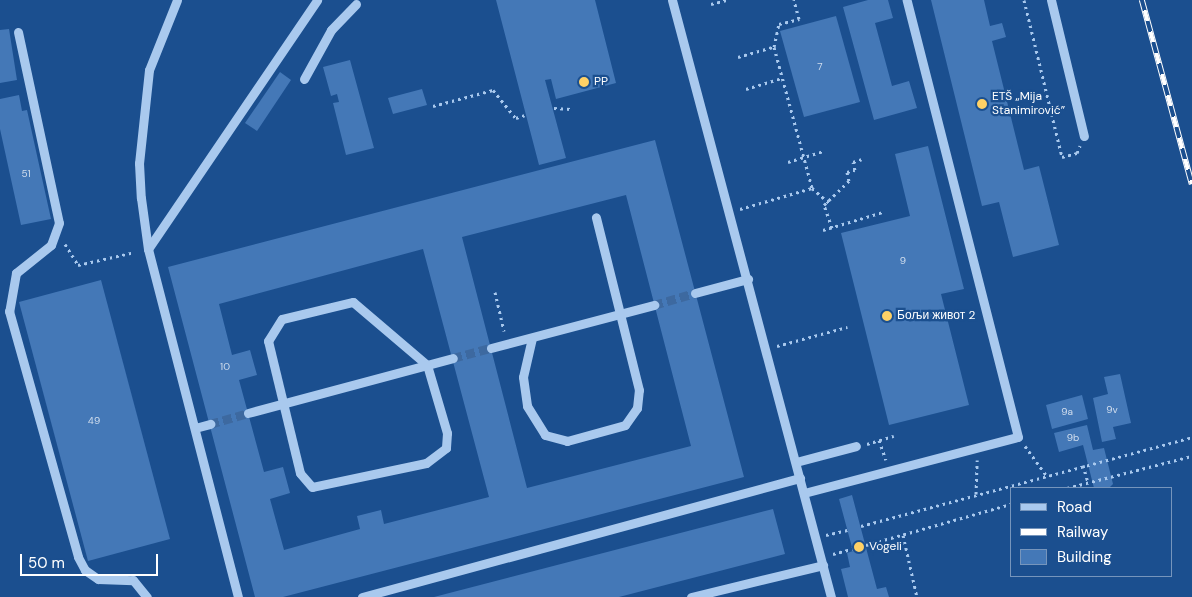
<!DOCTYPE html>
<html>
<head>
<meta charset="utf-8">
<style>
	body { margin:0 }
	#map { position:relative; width:1192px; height:597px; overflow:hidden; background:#1b4f8f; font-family:"DM Sans",sans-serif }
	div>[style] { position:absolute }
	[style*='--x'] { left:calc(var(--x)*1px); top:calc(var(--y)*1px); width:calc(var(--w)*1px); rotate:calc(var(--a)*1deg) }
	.building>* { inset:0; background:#4478b7 }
	.minor-tunnel>* { height:9px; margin-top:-4.5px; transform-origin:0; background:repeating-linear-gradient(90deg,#3d69a0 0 9px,transparent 0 13.5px) }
	.path>* { height:3px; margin-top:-1.5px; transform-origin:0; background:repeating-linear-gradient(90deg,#a9c9ee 0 2.5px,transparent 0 6.5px) }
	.minor>* { height:9px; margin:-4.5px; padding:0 4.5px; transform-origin:4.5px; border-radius:4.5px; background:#a9c9ee }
	.rail>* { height:5.5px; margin-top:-2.75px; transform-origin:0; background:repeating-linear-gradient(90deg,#1b4f8f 0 11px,#fff 0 22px); box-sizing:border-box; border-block:1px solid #fff }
	.dots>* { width:14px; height:14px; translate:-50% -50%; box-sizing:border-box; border:2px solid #1b4f8f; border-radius:50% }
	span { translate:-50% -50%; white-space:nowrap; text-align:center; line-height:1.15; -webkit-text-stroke:4.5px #1b4f8f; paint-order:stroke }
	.number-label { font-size:10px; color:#d0dded }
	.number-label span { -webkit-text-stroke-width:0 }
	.poi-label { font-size:12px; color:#fff }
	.left { translate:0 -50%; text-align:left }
	.legend { position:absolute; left:1010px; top:487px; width:162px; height:90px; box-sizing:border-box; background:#1b4f8f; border:1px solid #7695bc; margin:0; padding:6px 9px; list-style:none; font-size:15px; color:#fff }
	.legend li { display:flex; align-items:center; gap:10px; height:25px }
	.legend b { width:25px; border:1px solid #7695bc }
	.scale { position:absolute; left:20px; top:554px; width:138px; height:22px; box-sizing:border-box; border:2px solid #fff; border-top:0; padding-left:6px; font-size:15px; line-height:18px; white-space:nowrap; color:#fff; -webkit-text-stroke:4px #1b4f8f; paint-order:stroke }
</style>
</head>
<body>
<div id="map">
	<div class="building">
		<div style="clip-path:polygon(496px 0,595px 0,616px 83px,556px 99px,551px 79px,545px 80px,566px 158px,539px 165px)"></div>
		<div style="clip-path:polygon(868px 0,888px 0,893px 18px,875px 23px,892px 86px,909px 81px,917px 108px,874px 120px,843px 7px)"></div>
		<div style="clip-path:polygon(931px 0,984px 0,990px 26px,1002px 23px,1006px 37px,992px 41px,1024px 170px,1039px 166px,1059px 245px,1013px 257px,999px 202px,982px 206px)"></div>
		<div style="clip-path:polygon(836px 16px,860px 102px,804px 117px,780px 31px)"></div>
		<div style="clip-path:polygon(9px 29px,17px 80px,0 83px,0 30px)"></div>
		<div style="clip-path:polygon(350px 60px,374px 148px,346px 155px,333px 103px,339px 102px,337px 94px,331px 96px,323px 67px)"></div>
		<div style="clip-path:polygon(280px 72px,291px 80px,257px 131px,245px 123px)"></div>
		<div style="clip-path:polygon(422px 89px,427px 105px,393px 114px,388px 98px)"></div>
		<div style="clip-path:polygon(19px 95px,22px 111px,27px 110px,51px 219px,21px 225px,0 129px,0 99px)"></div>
		<div style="clip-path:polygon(evenodd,655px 140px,744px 477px,283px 597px,255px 597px,168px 267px,655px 140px,626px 195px,691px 446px,527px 488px,462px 237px,626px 195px,655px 140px,423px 249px,489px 497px,384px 524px,381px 510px,357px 516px,360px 529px,284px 550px,270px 499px,290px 493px,283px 467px,264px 472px,239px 380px,257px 375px,250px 350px,232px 355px,219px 304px,423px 249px)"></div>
		<div style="clip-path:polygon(928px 146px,964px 289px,941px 294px,969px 405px,889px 425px,841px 233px,910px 216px,895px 154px)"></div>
		<div style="clip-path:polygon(101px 280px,170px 539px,88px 561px,19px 302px)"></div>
		<div style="clip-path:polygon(1120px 374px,1131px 423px,1113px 427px,1116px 439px,1102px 442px,1093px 398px,1108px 394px,1104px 377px)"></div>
		<div style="clip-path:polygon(1082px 395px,1088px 419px,1052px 429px,1046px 405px)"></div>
		<div style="clip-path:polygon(1087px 425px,1093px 450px,1104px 448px,1113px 484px,1109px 488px,1094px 488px,1083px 445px,1059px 452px,1054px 433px)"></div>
		<div style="clip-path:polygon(852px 495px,877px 589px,886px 587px,889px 597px,848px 597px,841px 569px,850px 567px,847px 553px,853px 551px,839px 499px)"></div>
		<div style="clip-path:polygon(773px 509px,785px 554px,619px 597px,434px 597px)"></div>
	</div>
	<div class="minor-tunnel">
		<div style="--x:654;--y:305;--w:43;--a:-16.3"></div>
		<div style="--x:453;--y:358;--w:39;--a:-15"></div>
		<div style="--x:210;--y:424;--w:40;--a:-16"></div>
	</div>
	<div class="path">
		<div style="--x:1024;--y:0;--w:162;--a:76.4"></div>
		<div style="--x:1062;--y:157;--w:16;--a:-15"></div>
		<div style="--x:1077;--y:153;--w:8;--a:-67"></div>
		<div style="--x:711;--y:4;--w:16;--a:-14"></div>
		<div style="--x:774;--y:47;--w:146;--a:74.9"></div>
		<div style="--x:738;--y:57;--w:37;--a:-16"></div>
		<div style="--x:774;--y:47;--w:24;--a:-78"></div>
		<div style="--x:779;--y:24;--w:21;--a:-14"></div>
		<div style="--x:799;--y:19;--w:20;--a:-105"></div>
		<div style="--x:746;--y:89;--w:38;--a:-17"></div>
		<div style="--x:433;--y:106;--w:62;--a:-14.9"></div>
		<div style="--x:493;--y:90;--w:36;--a:51"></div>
		<div style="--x:516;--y:118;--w:9;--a:-18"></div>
		<div style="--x:554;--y:108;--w:17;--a:3"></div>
		<div style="--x:788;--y:162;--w:37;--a:-17"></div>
		<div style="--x:740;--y:209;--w:75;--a:-16.3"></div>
		<div style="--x:812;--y:188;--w:23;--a:41"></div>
		<div style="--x:832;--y:228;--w:24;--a:-109"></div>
		<div style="--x:824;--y:205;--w:35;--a:-44"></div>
		<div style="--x:849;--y:181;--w:9;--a:-103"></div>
		<div style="--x:847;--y:172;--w:8;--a:-14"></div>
		<div style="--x:855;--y:170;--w:8;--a:-104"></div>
		<div style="--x:853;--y:162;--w:9;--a:-18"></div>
		<div style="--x:823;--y:230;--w:63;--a:-16.7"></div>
		<div style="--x:65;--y:244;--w:25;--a:58"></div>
		<div style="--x:78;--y:265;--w:58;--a:-12.8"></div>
		<div style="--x:495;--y:292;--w:40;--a:77"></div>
		<div style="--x:777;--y:346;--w:73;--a:-15.2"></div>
		<div style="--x:879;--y:440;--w:21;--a:71"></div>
		<div style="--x:867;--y:444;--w:28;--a:-17"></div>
		<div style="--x:1025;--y:446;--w:36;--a:54"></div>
		<div style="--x:1083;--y:465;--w:18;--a:74"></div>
		<div style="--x:1067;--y:488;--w:129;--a:-14.4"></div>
		<div style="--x:976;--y:494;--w:34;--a:-88"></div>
		<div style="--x:861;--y:526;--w:343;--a:-15"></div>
		<div style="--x:826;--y:535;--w:22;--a:-13"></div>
		<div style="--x:903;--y:535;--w:64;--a:77.3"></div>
		<div style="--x:866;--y:545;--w:151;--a:-15.8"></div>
		<div style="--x:833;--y:554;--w:20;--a:-15"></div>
	</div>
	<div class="minor">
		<div style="--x:177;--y:0;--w:75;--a:111.8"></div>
		<div style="--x:149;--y:70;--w:94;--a:96.1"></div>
		<div style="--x:139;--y:163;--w:35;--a:87"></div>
		<div style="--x:141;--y:198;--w:51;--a:82.2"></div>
		<div style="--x:148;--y:249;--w:359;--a:75.5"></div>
		<div style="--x:672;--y:0;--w:618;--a:75.09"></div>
		<div style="--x:1051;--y:0;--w:140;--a:76.4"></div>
		<div style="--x:18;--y:32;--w:195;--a:77.9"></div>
		<div style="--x:59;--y:223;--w:23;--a:110"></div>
		<div style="--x:51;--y:245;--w:45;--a:141.3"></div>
		<div style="--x:16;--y:273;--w:39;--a:100"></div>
		<div style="--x:9;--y:311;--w:255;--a:74.3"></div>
		<div style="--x:78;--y:557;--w:15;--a:62"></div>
		<div style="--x:85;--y:570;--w:16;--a:35"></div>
		<div style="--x:98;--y:579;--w:35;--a:2"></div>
		<div style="--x:133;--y:580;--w:22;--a:51"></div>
		<div style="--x:304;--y:79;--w:56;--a:-61.1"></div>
		<div style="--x:331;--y:30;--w:36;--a:-46"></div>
		<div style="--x:148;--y:249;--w:301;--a:-55.8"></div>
		<div style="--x:695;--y:293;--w:55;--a:-14.8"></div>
		<div style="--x:353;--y:302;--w:97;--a:40.4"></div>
		<div style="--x:427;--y:365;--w:71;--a:73.6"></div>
		<div style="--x:447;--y:433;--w:15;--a:94"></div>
		<div style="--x:446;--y:448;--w:25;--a:143"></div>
		<div style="--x:426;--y:463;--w:116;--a:168.1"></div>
		<div style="--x:312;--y:487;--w:18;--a:-131"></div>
		<div style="--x:300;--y:473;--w:136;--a:-103.6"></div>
		<div style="--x:268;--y:341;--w:26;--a:-58"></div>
		<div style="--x:282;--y:319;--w:73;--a:-13.5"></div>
		<div style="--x:532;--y:338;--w:40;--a:103"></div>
		<div style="--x:523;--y:377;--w:29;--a:82"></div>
		<div style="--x:527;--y:406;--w:34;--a:58"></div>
		<div style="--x:545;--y:435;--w:23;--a:15"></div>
		<div style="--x:567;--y:441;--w:60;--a:-15.4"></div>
		<div style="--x:625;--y:425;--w:21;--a:-55"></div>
		<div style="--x:637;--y:408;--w:18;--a:-84"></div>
		<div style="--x:639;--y:390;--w:178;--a:-104"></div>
		<div style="--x:491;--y:348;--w:169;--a:-14.8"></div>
		<div style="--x:248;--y:413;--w:212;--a:-15"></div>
		<div style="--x:195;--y:428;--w:16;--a:-15"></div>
		<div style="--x:796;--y:462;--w:62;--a:-14.9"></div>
		<div style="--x:804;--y:493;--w:221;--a:-14.7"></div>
		<div style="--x:1018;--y:437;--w:451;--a:-104.3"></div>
		<div style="--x:362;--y:597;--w:454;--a:-15.2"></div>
		<div style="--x:691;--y:597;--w:136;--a:-13.6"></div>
	</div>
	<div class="rail">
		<div style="--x:1142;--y:0;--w:191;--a:74.8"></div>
	</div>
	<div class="dots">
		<div style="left:584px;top:82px;background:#ffd166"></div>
		<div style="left:982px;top:104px;background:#ffd166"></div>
		<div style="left:887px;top:316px;background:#ffd166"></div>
		<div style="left:859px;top:547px;background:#ffd166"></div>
	</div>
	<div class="number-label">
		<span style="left:820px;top:67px">7</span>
		<span style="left:26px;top:174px">51</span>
		<span style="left:903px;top:261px">9</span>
		<span style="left:225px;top:367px">10</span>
		<span style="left:1112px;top:410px">9v</span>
		<span style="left:1067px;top:412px">9a</span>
		<span style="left:94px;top:421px">49</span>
		<span style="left:1073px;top:438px">9b</span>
	</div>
	<div class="poi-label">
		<span class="left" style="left:594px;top:82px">PP</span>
		<span class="left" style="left:992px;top:104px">ETŠ „Mija<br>Stanimirović”</span>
		<span class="left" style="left:897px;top:316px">Бољи живот 2</span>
		<span class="left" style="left:869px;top:547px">Vogeli</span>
	</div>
	<ul class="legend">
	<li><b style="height:6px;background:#a9c9ee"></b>Road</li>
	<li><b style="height:6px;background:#fff"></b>Railway</li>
	<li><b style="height:14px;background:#4478b7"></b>Building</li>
	</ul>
	<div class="scale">50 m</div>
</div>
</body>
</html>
